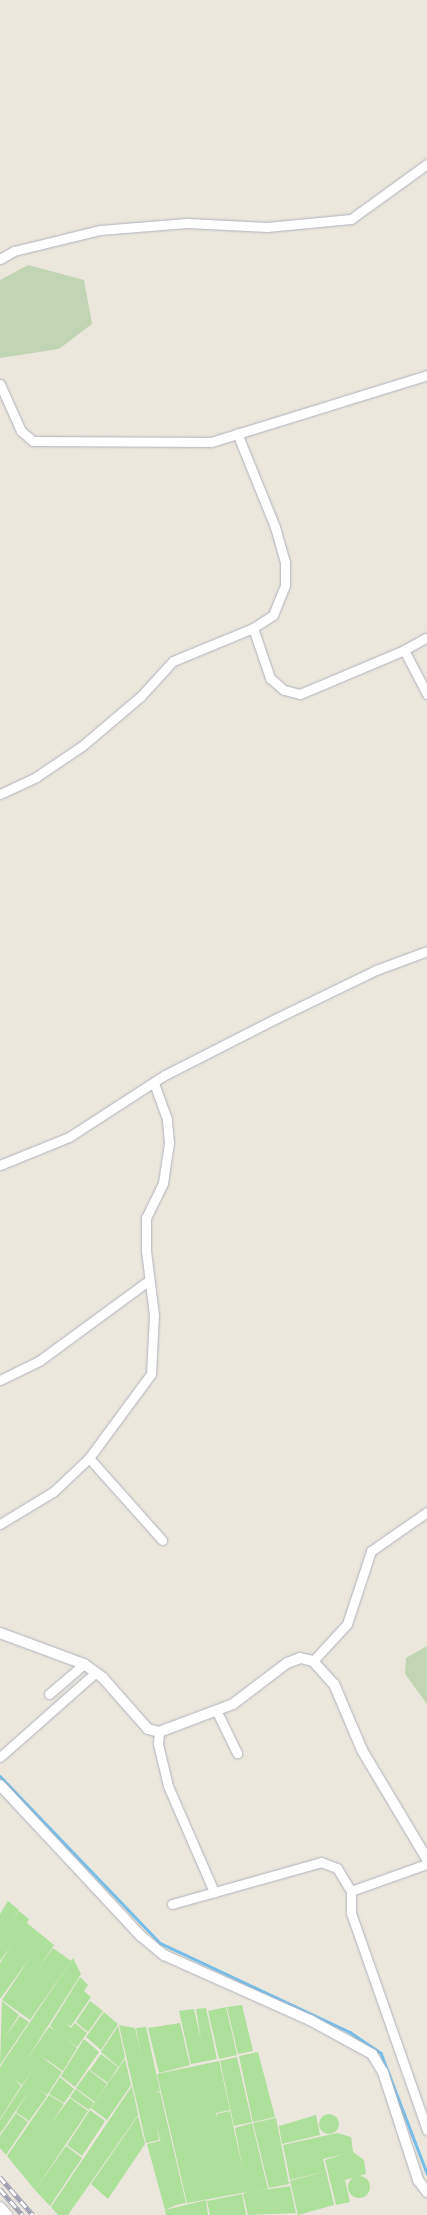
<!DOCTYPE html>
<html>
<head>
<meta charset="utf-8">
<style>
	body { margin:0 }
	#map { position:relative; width:427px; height:2215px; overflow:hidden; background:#ebe7dd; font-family:Quicksand,sans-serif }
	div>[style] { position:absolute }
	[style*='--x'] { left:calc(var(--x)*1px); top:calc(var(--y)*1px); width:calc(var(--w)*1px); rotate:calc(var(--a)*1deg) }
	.green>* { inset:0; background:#ace09b }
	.round { border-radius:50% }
	.cemetery>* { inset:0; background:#c1d5b4 }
	.stream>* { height:2.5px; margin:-1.25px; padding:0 1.25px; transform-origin:1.25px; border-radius:1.25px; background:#74bee9 }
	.roads { filter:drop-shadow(0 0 1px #b0b1bd) drop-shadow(0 0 1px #b0b1bd) }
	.minor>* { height:9px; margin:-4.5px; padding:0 4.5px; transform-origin:4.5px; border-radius:4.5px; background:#fff }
	.tertiary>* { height:10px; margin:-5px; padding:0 5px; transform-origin:5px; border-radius:5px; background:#fff }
	.rail>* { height:4.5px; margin-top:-2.25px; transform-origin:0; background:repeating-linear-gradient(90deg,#fff 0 8px,#a0a0b3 0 16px); box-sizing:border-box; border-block:1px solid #a0a0b3 }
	span { translate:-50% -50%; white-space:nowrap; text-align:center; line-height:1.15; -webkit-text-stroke:4px #fff; paint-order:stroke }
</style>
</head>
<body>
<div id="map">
	<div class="green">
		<div style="clip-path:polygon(8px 1901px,19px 1910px,11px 1924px,19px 1911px,29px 1919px,27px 1923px,54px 1945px,38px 1969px,53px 1948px,71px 1961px,30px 2020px,2px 2000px,30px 1958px,0 1999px,0 1963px,12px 1945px,0 1961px,0 1914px)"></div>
		<div style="clip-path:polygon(73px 1958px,81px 1974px,25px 2062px,49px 2027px,56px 2031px,50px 2026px,80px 1977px,88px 1985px,84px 1991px,91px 1997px,71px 2026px,67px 2024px,71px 2028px,75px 2023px,87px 2033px,77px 2047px,65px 2037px,77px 2048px,63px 2071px,50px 2062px,55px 2055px,50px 2062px,40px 2056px,62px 2072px,47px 2095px,38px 2089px,47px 2096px,29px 2121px,16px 2112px,29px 2091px,0 2134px,0 2120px,34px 2068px,22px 2085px,14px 2079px,21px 2086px,0 2119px,0 2067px)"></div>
		<div style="clip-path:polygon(2px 2001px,19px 2015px,5px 2037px,20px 2016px,29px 2022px,0 2065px)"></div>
		<div style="clip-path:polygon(90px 2001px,103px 2011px,88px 2032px,76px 2022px)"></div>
		<div style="clip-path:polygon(242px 2005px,253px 2051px,238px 2054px,227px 2007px)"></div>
		<div style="clip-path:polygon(226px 2007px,237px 2055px,219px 2059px,208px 2011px)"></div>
		<div style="clip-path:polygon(206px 2008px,217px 2059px,191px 2064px,179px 2011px,194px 2009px,201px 2040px,196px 2009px)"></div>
		<div style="clip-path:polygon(104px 2012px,118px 2024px,101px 2050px,86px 2037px)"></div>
		<div style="clip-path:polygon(180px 2023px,190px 2065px,159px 2073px,148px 2028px)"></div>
		<div style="clip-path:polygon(119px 2025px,135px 2028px,141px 2054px,136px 2028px,146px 2027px,160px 2091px,153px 2093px,160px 2092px,186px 2203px,176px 2205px,175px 2200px,176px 2205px,165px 2210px,147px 2144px,160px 2141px,162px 2148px,156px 2124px,159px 2140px,146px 2143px)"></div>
		<div style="clip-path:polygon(118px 2026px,125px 2057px,119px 2067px,101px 2052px)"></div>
		<div style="clip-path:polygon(84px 2039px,99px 2052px,75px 2087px,61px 2076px)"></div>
		<div style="clip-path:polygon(258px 2052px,275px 2117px,253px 2122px,239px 2056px)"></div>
		<div style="clip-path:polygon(101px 2054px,118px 2067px,108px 2083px,90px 2070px)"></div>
		<div style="clip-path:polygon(237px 2057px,252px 2122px,234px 2126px,220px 2061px)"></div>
		<div style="clip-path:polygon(125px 2059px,131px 2085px,107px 2120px,91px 2108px)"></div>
		<div style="clip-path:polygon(219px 2061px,230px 2110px,216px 2113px,217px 2119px,217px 2114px,230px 2111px,244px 2175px,235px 2128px,252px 2123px,268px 2189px,251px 2192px,290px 2186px,296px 2213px,248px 2215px,243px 2194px,247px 2192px,187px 2203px,157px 2074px)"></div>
		<div style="clip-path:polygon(89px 2070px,107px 2084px,95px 2102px,76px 2088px)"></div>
		<div style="clip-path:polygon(60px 2077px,74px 2089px,64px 2103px,49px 2094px)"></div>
		<div style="clip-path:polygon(132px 2086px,138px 2115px,68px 2215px,58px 2215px,51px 2207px)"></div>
		<div style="clip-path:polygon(76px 2089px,94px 2103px,89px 2110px,70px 2097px)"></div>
		<div style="clip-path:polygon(49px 2095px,64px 2104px,50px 2125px,70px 2098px,88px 2111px,35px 2190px,7px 2156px)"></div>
		<div style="clip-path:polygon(90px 2110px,105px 2121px,82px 2156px,67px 2145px)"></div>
		<div style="clip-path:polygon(16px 2113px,28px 2122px,6px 2155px,0 2148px,0 2136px)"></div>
		<div class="round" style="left:319px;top:2114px;width:20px;height:20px"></div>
		<div style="clip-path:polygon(316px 2115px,320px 2135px,282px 2144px,279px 2126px)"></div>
		<div style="clip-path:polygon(138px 2116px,145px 2144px,108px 2199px,91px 2184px)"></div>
		<div style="clip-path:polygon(276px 2118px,289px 2184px,269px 2188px,253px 2123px)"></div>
		<div style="clip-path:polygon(337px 2133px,351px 2137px,353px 2152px,364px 2160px,366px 2174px,345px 2180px,350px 2202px,336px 2205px,325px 2160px,344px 2154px,323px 2159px,326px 2171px,290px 2180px,283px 2145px)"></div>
		<div style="clip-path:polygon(66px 2146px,82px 2158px,50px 2206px,35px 2190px)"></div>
		<div style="clip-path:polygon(326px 2171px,334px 2205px,298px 2215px,290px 2181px)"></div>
		<div class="round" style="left:348px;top:2176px;width:22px;height:22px"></div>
		<div style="clip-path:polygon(242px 2194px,246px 2215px,210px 2215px,207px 2201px)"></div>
		<div style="clip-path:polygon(206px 2200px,208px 2215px,166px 2215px,165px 2210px)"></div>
	</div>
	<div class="cemetery">
		<div style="clip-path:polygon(28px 265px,84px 280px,92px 324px,59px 349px,0 358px,0 280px)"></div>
		<div style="clip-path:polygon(427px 1646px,427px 1704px,405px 1674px,406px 1658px)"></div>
	</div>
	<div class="stream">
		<div style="--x:0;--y:1776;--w:231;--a:46.2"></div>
		<div style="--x:160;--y:1943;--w:210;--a:25.1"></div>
		<div style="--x:350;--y:2032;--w:37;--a:34"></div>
		<div style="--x:381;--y:2053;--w:129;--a:69"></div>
	</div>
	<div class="roads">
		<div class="minor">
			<div style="--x:0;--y:259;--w:16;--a:-30"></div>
			<div style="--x:14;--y:251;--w:89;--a:-13.7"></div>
			<div style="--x:100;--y:230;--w:87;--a:-4.6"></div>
			<div style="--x:187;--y:223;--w:80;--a:2.9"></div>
			<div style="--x:267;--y:227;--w:84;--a:-5.4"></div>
			<div style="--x:351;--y:219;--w:94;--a:-35.9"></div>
			<div style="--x:0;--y:384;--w:51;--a:65.9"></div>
			<div style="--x:21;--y:431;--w:16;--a:40"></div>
			<div style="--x:33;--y:441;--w:178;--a:0.3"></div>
			<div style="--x:211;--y:442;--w:226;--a:-17.2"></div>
			<div style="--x:253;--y:628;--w:53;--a:71.2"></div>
			<div style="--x:270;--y:678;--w:18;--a:41"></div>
			<div style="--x:284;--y:690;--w:16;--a:14"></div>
			<div style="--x:300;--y:694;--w:113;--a:-22.9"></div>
			<div style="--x:404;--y:650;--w:50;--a:62.4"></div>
			<div style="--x:404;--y:650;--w:26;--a:-29"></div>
			<div style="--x:0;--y:794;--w:40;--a:-25"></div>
			<div style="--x:36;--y:777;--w:55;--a:-34"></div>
			<div style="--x:82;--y:746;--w:77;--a:-40.3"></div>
			<div style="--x:141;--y:696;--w:47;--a:-47.6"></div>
			<div style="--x:173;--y:661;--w:87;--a:-22.4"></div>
			<div style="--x:253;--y:628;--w:24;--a:-33"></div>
			<div style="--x:273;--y:615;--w:32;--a:-68"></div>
			<div style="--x:285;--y:585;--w:23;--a:-90"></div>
			<div style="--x:285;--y:562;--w:36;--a:-106"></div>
			<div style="--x:275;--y:527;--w:101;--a:-112"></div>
			<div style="--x:0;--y:1165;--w:74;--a:-22.1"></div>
			<div style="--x:69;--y:1137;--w:114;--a:-32.9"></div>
			<div style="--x:165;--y:1075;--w:126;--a:-27"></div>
			<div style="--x:277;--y:1018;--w:110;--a:-25.9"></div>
			<div style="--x:376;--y:970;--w:54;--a:-20.4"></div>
			<div style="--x:0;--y:1380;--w:43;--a:-26"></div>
			<div style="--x:39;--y:1361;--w:135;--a:-36.3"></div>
			<div style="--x:89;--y:1458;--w:110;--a:48.3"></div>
			<div style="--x:0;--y:1524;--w:62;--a:-31.1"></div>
			<div style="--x:53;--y:1492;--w:50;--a:-43.4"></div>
			<div style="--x:89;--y:1458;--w:104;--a:-53.6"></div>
			<div style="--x:151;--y:1374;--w:59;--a:-87.1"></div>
			<div style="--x:154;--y:1315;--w:64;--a:-97.1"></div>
			<div style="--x:146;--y:1251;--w:33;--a:-90"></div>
			<div style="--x:146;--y:1218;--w:39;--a:-64"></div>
			<div style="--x:163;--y:1183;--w:40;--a:-81.5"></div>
			<div style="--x:169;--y:1143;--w:24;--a:-95"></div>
			<div style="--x:167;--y:1119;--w:38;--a:-110"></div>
			<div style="--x:313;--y:1661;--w:50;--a:-47.4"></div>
			<div style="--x:347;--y:1624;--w:77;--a:-71.8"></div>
			<div style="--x:371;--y:1551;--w:68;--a:-34.9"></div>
			<div style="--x:49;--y:1694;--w:46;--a:-40.6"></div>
			<div style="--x:217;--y:1712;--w:46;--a:64"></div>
			<div style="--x:159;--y:1732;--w:12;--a:95"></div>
			<div style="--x:158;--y:1744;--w:43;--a:76.6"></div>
			<div style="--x:168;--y:1786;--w:116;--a:66.5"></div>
			<div style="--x:0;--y:1757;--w:127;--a:-41.5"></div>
			<div style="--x:351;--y:1891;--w:81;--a:-19.6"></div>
			<div style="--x:172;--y:1904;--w:155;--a:-15.7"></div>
			<div style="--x:321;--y:1862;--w:17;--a:21"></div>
			<div style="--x:337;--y:1868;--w:27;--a:59"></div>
			<div style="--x:351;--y:1891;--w:22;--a:90"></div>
			<div style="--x:351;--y:1913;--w:230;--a:70.7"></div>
		</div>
		<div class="tertiary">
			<div style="--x:0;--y:1633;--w:90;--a:20.3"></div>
			<div style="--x:84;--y:1664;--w:24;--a:36"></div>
			<div style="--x:103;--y:1678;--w:68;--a:48.6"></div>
			<div style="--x:148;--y:1729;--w:11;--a:15"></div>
			<div style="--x:159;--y:1732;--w:79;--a:-20.7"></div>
			<div style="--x:233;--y:1704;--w:68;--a:-37.2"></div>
			<div style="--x:287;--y:1663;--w:14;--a:-21"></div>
			<div style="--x:300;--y:1658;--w:13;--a:13"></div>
			<div style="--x:313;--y:1661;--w:31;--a:48"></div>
			<div style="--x:334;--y:1684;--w:72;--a:67"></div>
			<div style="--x:362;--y:1750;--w:127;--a:59.2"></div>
			<div style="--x:0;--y:1785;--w:207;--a:47"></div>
			<div style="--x:141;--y:1936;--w:30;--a:40"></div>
			<div style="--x:164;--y:1955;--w:160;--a:24"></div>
			<div style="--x:310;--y:2020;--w:71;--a:28.7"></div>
			<div style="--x:372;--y:2054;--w:21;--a:59"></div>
			<div style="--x:383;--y:2072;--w:114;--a:72"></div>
			<div style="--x:418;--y:2180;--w:15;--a:53"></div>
			<div style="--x:0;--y:2207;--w:11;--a:49"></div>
		</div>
	</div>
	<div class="rail">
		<div style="--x:0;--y:2177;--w:50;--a:49"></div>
		<div style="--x:0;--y:2189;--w:35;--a:49"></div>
	</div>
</div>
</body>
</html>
